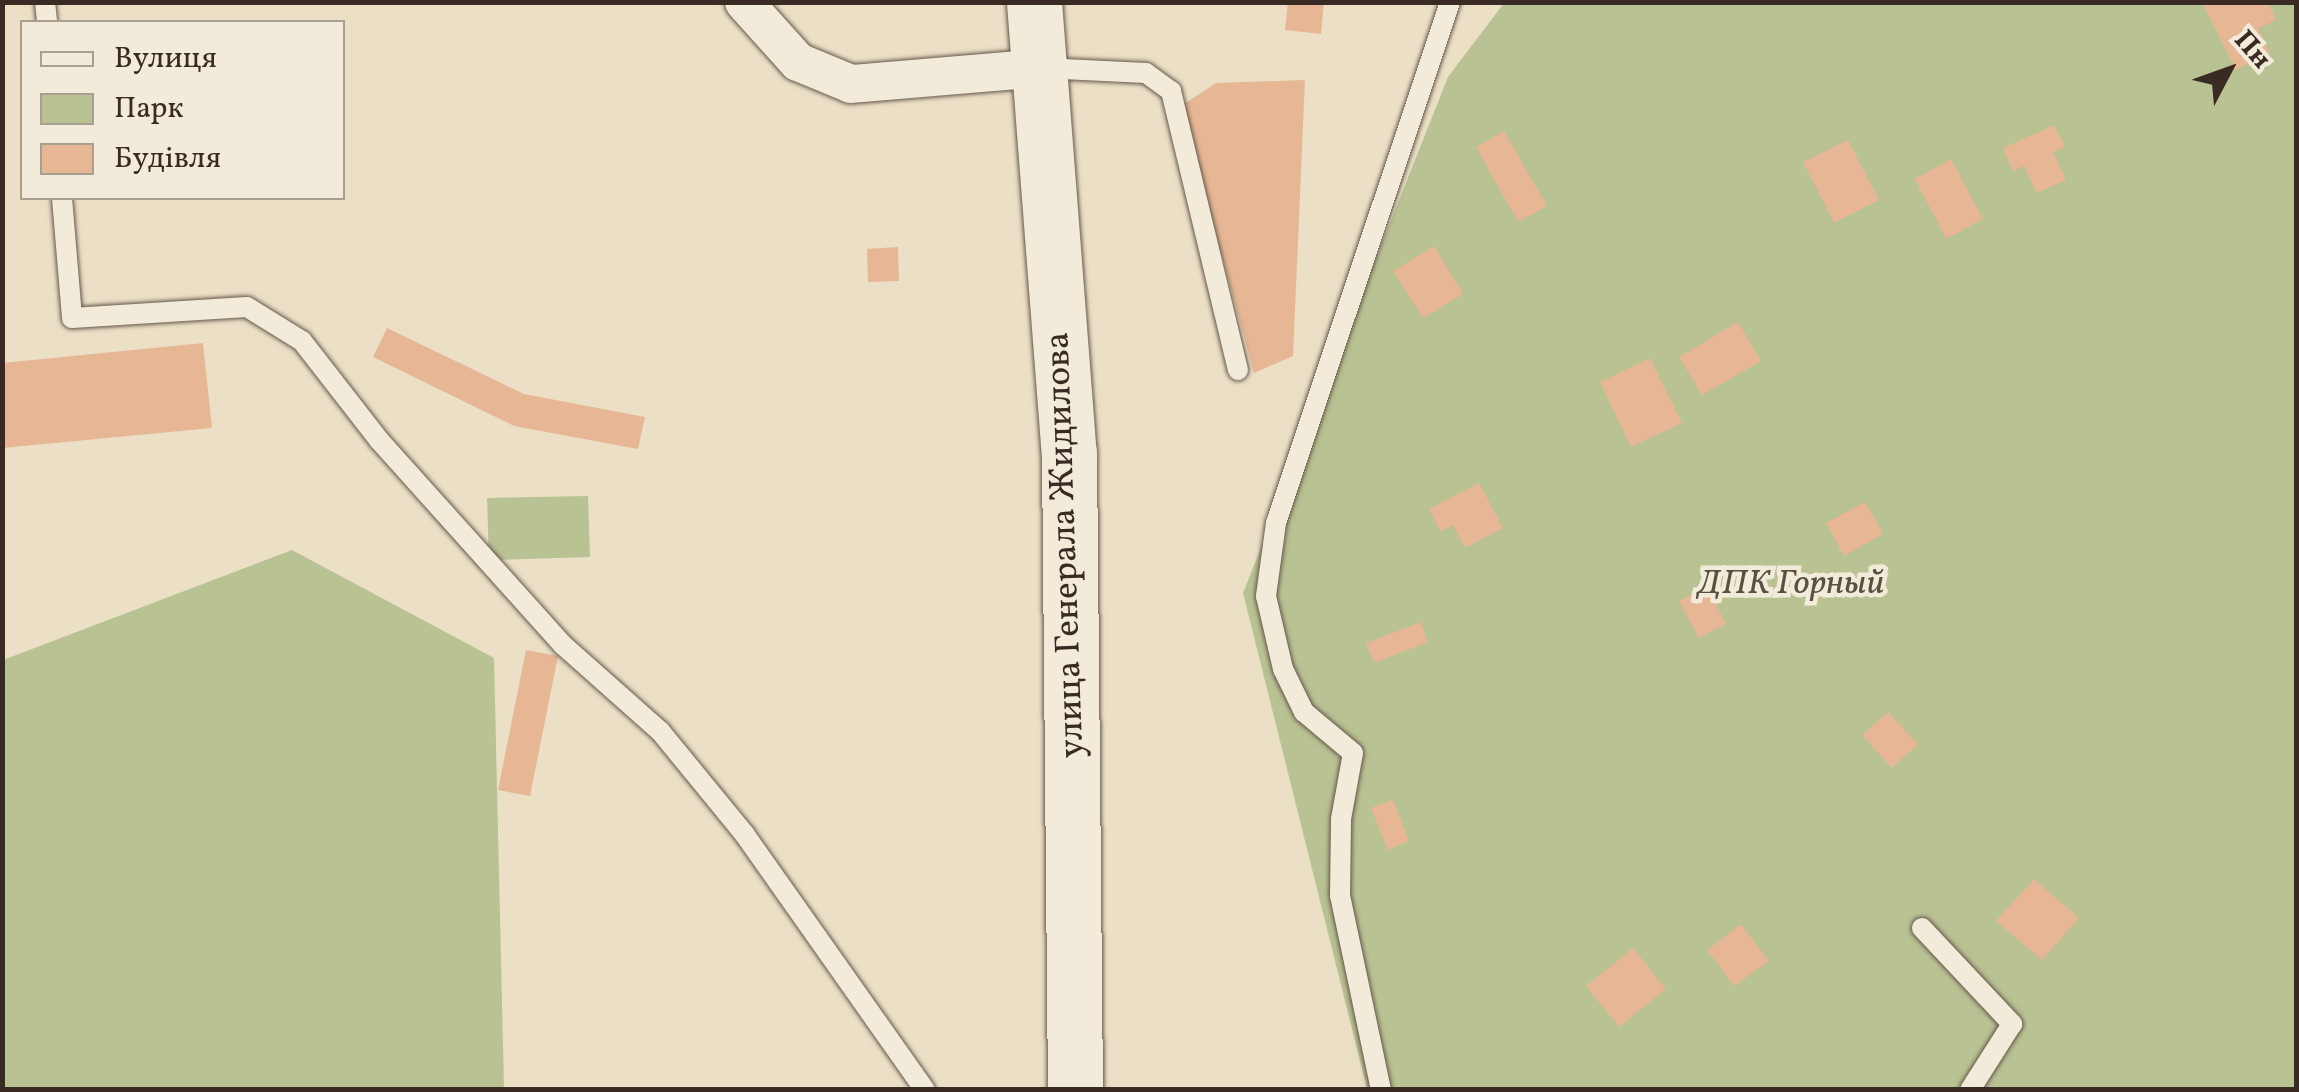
<!DOCTYPE html>
<html>
<head>
<meta charset="utf-8">
<style>
	body { margin:0 }
	#map { position:relative; width:2299px; height:1092px; overflow:hidden; background:#ebe0c6; font-family:Vollkorn,serif }
	div>[style] { position:absolute }
	[style*='--x'] { left:calc(var(--x)*1px); top:calc(var(--y)*1px); width:calc(var(--w)*1px); rotate:calc(var(--a)*1deg) }
	.green>* { inset:0; background:#b9c293 }
	.building>* { inset:0; background:#e6b695 }
	.roads { filter:drop-shadow(0 0 2px #66584c) drop-shadow(0 0 2px #66584c) }
	.lane>* { height:20px; margin:-10px; padding:0 10px; transform-origin:10px; border-radius:10px; background:#f2ebda }
	.street>* { height:38px; margin:-19px; padding:0 19px; transform-origin:19px; border-radius:19px; background:#f2ebda }
	.secondary>* { height:55px; margin:-27.5px; padding:0 27.5px; transform-origin:27.5px; border-radius:27.5px; background:#f2ebda }
	span { translate:-50% -50%; white-space:nowrap; text-align:center; line-height:1.15; -webkit-text-stroke:9px #f2ebda; paint-order:stroke }
	.street-label { font-size:35px; color:#392b24 }
	.park-label { font-size:35px; color:#595140; font-style:italic }
	.frame { position:absolute; inset:0; border:5px solid #392b24; pointer-events:none }
	.legend { position:absolute; left:20px; top:20px; width:325px; height:180px; box-sizing:border-box; background:#f2ebda; border:2px solid #a89e91; margin:0; padding:12px 18px; list-style:none; font-size:30px; color:#392b24 }
	.legend li { display:flex; align-items:center; gap:20px; height:50px }
	.legend b { width:50px; border:2px solid #a89e91 }
	.north { position:absolute; left:2179px; top:20px; width:100px; height:100px; -webkit-text-stroke:8px #f2ebda; paint-order:stroke; rotate:49deg; font-size:28px; font-weight:700; line-height:40px; text-align:center; color:#392b24 }
	.north::after { content:''; display:block; margin:auto; width:35px; height:45px; background:#392b24; clip-path:polygon(50% 0,100% 100%,50% 72%,0 100%) }
</style>
</head>
<body>
<div id="map">
	<div class="green">
		<div style="clip-path:polygon(1504px 3px,2296px 3px,2296px 1089px,1367px 1089px,1243px 593px,1448px 77px)"></div>
		<div style="clip-path:polygon(588px 496px,590px 557px,489px 560px,487px 498px)"></div>
		<div style="clip-path:polygon(292px 550px,494px 658px,504px 1089px,3px 1089px,3px 660px)"></div>
	</div>
	<div class="building">
		<div style="clip-path:polygon(1288px 2px,1324px 2px,1321px 34px,1285px 30px)"></div>
		<div style="clip-path:polygon(2202px 2px,2268px 2px,2276px 20px,2258px 29px,2270px 53px,2236px 70px)"></div>
		<div style="clip-path:polygon(1305px 80px,1293px 356px,1254px 373px,1181px 106px,1216px 83px)"></div>
		<div style="clip-path:polygon(2054px 125px,2065px 147px,2053px 152px,2066px 180px,2037px 193px,2024px 166px,2013px 171px,2003px 148px)"></div>
		<div style="clip-path:polygon(1504px 131px,1547px 206px,1518px 222px,1476px 147px)"></div>
		<div style="clip-path:polygon(1848px 140px,1879px 200px,1834px 223px,1803px 162px)"></div>
		<div style="clip-path:polygon(1951px 159px,1983px 219px,1946px 239px,1915px 179px)"></div>
		<div style="clip-path:polygon(1434px 246px,1463px 294px,1423px 318px,1393px 271px)"></div>
		<div style="clip-path:polygon(898px 247px,899px 281px,868px 282px,867px 249px)"></div>
		<div style="clip-path:polygon(1738px 322px,1761px 361px,1702px 395px,1679px 357px)"></div>
		<div style="clip-path:polygon(387px 328px,524px 394px,645px 417px,638px 449px,514px 426px,373px 357px)"></div>
		<div style="clip-path:polygon(203px 343px,212px 428px,2px 448px,2px 363px)"></div>
		<div style="clip-path:polygon(1650px 358px,1682px 423px,1631px 447px,1600px 382px)"></div>
		<div style="clip-path:polygon(1479px 483px,1503px 528px,1465px 548px,1453px 525px,1441px 532px,1429px 509px)"></div>
		<div style="clip-path:polygon(1865px 502px,1883px 534px,1844px 556px,1826px 523px)"></div>
		<div style="clip-path:polygon(1707px 586px,1726px 624px,1699px 638px,1679px 601px)"></div>
		<div style="clip-path:polygon(1421px 622px,1428px 642px,1374px 663px,1366px 643px)"></div>
		<div style="clip-path:polygon(526px 650px,558px 656px,530px 796px,498px 790px)"></div>
		<div style="clip-path:polygon(1888px 712px,1918px 744px,1892px 768px,1862px 735px)"></div>
		<div style="clip-path:polygon(1393px 800px,1409px 841px,1388px 850px,1371px 808px)"></div>
		<div style="clip-path:polygon(2034px 879px,2079px 918px,2042px 960px,1996px 921px)"></div>
		<div style="clip-path:polygon(1741px 924px,1769px 961px,1734px 986px,1707px 950px)"></div>
		<div style="clip-path:polygon(1633px 948px,1666px 989px,1619px 1027px,1586px 986px)"></div>
	</div>
	<div class="roads">
		<div class="lane">
			<div style="--x:45;--y:2;--w:20;--a:84"></div>
			<div style="--x:1042;--y:68;--w:104;--a:2.8"></div>
			<div style="--x:1146;--y:73;--w:31;--a:36"></div>
			<div style="--x:1171;--y:91;--w:287;--a:76.5"></div>
			<div style="--x:62;--y:198;--w:120;--a:85.2"></div>
			<div style="--x:72;--y:318;--w:175;--a:-3.6"></div>
			<div style="--x:247;--y:307;--w:65;--a:31.7"></div>
			<div style="--x:302;--y:341;--w:125;--a:52.1"></div>
			<div style="--x:379;--y:440;--w:275;--a:48.1"></div>
			<div style="--x:563;--y:645;--w:130;--a:41.6"></div>
			<div style="--x:660;--y:731;--w:134;--a:50.7"></div>
			<div style="--x:745;--y:835;--w:312;--a:54.8"></div>
			<div style="--x:1922;--y:928;--w:132;--a:46.8"></div>
			<div style="--x:2012;--y:1024;--w:78;--a:122.5"></div>
			<div style="--x:1381;--y:1090;--w:199;--a:-101.9"></div>
			<div style="--x:1340;--y:895;--w:76;--a:-89.2"></div>
			<div style="--x:1341;--y:819;--w:67;--a:-79.7"></div>
			<div style="--x:1353;--y:753;--w:64;--a:-140.1"></div>
			<div style="--x:1304;--y:712;--w:48;--a:-116"></div>
			<div style="--x:1283;--y:669;--w:75;--a:-103.1"></div>
			<div style="--x:1266;--y:596;--w:74;--a:-82.2"></div>
			<div style="--x:1276;--y:523;--w:549;--a:-71.53"></div>
		</div>
		<div class="street">
			<div style="--x:744;--y:2;--w:81;--a:48"></div>
			<div style="--x:798;--y:62;--w:57;--a:22.5"></div>
			<div style="--x:851;--y:84;--w:192;--a:-4.8"></div>
		</div>
		<div class="secondary">
			<div style="--x:1034;--y:2;--w:452;--a:85.6"></div>
			<div style="--x:1069;--y:453;--w:637;--a:89.46"></div>
		</div>
	</div>
	<div class="street-label">
		<span style="left:1066px;top:545px;rotate:-92deg">улица Генерала Жидилова</span>
	</div>
	<div class="park-label">
		<span style="left:1791px;top:584px">ДПК Горный</span>
	</div>
	<div class="frame"></div>
	<ul class="legend">
	<li><b style="height:12px;background:#f2ebda"></b>Вулиця</li>
	<li><b style="height:28px;background:#b9c293"></b>Парк</li>
	<li><b style="height:28px;background:#e6b695"></b>Будівля</li>
	</ul>
	<div class="north">Пн</div>
</div>
</body>
</html>
